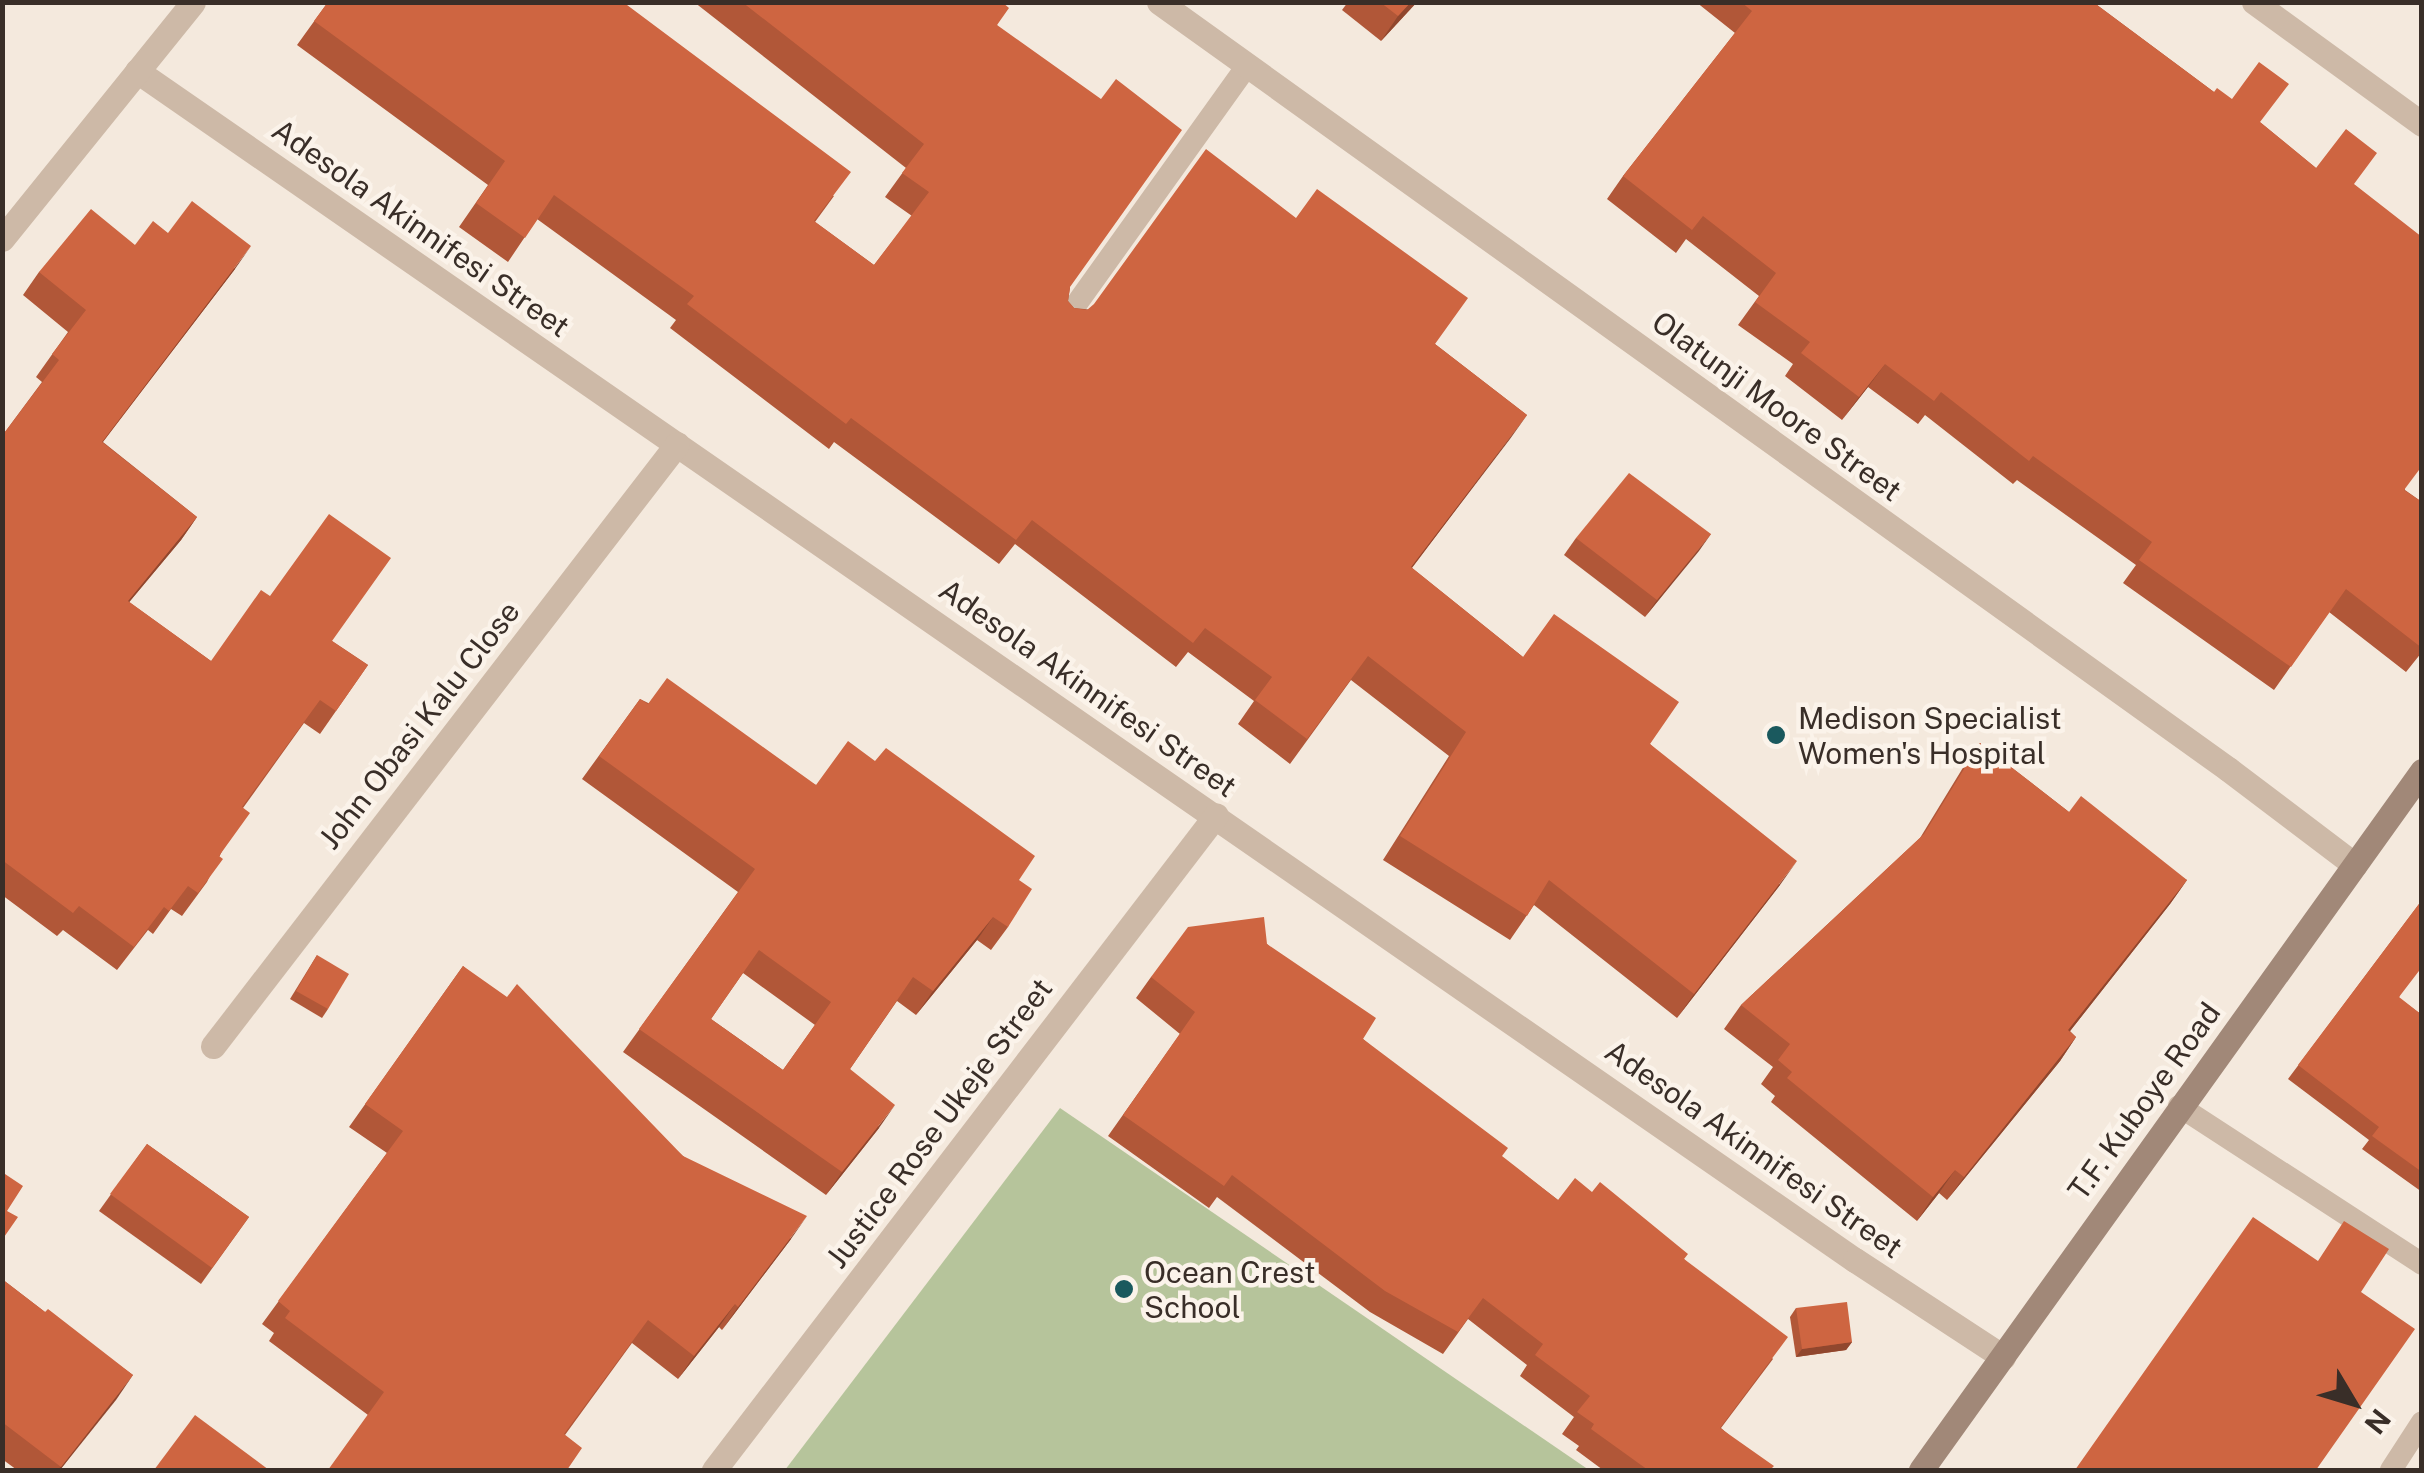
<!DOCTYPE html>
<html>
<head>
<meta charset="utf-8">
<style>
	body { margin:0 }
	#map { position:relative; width:2424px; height:1473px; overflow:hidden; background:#f4e9dd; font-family:"Public Sans",sans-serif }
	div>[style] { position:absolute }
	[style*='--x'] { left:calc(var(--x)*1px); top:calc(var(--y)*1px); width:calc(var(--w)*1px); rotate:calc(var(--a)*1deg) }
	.green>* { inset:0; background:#b6c49b }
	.lane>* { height:22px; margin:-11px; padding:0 11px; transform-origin:11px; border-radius:11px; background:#cdb9a7 }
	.street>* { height:25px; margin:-12.5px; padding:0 12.5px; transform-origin:12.5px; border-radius:12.5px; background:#cdb9a7 }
	.secondary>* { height:25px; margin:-12.5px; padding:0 12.5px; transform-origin:12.5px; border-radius:12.5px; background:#a18878 }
	.wall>* { inset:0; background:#b15738 }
	.shaded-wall>* { inset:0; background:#90472e }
	.building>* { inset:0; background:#ce6541 }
	.dots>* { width:28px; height:28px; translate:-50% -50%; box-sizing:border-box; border:5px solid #fbf3ea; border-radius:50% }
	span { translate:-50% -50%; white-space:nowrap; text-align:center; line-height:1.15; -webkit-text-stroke:9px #fbf3ea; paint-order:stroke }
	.street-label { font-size:30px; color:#392e28 }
	.poi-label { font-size:30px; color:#392e28 }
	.left { translate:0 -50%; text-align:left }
	.frame { position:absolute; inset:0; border:5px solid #392e28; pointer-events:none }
	.north { position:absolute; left:2304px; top:1353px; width:100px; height:100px; -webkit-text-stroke:8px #fbf3ea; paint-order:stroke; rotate:128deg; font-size:28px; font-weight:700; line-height:40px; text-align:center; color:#392e28 }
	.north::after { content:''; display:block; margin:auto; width:35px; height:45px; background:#392e28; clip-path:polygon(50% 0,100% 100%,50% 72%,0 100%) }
</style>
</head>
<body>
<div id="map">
	<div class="green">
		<div style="clip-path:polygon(1060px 1108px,1589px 1470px,785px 1470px)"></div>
	</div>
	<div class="lane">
		<div style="--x:1065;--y:320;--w:312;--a:-54.4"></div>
		<div style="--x:2179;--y:1106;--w:290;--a:33"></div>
		<div style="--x:2391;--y:1470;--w:57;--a:-57.1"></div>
	</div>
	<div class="street">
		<div style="--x:1159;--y:2;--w:1316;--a:35.66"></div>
		<div style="--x:2228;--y:769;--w:159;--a:37.1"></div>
		<div style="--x:2254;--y:2;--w:208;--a:36"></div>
		<div style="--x:137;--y:71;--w:2089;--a:34.69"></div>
		<div style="--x:1855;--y:1260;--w:177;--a:33.2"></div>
		<div style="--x:2;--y:239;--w:304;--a:-51.1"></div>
		<div style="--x:213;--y:1046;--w:760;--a:-52.38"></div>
		<div style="--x:714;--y:1470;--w:825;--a:-52.53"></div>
	</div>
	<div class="secondary">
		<div style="--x:1921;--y:1470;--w:860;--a:-54.37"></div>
	</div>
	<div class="wall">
		<div style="clip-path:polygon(328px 2px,834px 196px,815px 222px,874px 265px,912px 216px,885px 197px,906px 168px,694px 2px,1002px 2px,997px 25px,1070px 288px,1068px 301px,1074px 308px,1435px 344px,1527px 415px,1412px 568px,1523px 657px,1650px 744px,1780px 885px,1677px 1018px,1534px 905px,1510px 940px,1383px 860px,1449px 756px,1351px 680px,1290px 764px,1238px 724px,1254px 701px,1188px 652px,1176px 667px,1015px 544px,999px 564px,834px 442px,829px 449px,670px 328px,676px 320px,537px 219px,508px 262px,459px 227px,488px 185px,297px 45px)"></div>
		<div style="clip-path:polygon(1348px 2px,1417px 2px,1381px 41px,1342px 10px)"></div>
		<div style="clip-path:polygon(1696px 2px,2093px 2px,2214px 92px,2261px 123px,2316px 168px,2354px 185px,2405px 490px,2422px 502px,2422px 652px,2406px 672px,2329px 612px,2274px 690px,2123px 583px,2136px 565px,2017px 480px,2013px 484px,1925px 415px,1918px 424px,1868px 387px,1842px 420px,1785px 376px,1793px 364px,1738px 325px,1759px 296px,1686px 239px,1676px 253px,1607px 199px,1623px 176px,1735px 33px)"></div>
		<div style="clip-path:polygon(168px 233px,235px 269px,103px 442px,197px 517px,181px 540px,129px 602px,211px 661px,332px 641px,368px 665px,320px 734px,304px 723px,243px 808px,207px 882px,182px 916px,171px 909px,153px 934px,148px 930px,117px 970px,63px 930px,57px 936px,2px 895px,2px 436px,42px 382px,36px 377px,68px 332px,23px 295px,39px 272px,135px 245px)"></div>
		<div style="clip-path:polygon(1711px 534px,1645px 617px,1564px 555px,1576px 538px)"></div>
		<div style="clip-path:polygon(evenodd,640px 699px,816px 785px,1019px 880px,1008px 927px,991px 950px,977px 940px,916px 1015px,897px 1001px,850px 1069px,879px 1128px,826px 1195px,623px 1052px,738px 892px,582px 779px,640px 699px,743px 973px,815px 1025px,783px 1070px,711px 1019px,743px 973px)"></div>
		<div style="clip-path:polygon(1980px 743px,2069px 812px,2187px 880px,2170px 904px,2070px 1031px,2076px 1037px,2060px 1061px,1947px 1200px,1939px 1193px,1917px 1221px,1771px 1102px,1775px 1096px,1761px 1084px,1773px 1067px,1724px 1029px,1741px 1005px,1920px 838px,1964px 766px)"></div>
		<div style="clip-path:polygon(2422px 900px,2399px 998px,2422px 1015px,2422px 1192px,2362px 1149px,2369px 1140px,2288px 1079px)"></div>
		<div style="clip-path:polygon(1267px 944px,1363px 1039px,1502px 1157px,1558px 1200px,1684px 1259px,1773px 1359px,1721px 1428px,1770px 1470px,1603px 1470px,1576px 1450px,1579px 1446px,1562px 1434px,1574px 1417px,1520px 1376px,1527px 1365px,1468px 1319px,1443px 1354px,1370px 1312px,1217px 1197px,1209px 1208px,1108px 1136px,1180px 1034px,1136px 998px,1151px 977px)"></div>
		<div style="clip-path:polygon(317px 955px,328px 1009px,322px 1018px,290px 999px)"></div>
		<div style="clip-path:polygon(463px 966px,683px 1156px,791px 1239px,722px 1330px,719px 1327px,678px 1379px,632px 1343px,565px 1435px,368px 1415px,269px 1341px,274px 1333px,262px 1324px,387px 1153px,349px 1127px)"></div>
		<div style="clip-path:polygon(147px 1144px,249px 1217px,201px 1284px,99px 1211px)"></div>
		<div style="clip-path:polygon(2px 1279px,45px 1312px,133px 1375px,60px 1470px,17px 1470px,2px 1459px)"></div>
		<div style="clip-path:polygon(1796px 1308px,1852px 1342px,1846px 1350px,1796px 1357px,1790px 1317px)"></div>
	</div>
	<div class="shaded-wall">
		<div style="clip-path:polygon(1411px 2px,1417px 2px,1381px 41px,1398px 16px)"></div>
		<div style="clip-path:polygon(251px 246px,235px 269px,85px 465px,102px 442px)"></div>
		<div style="clip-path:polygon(1885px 364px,1868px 387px,1842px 420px,1859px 397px)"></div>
		<div style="clip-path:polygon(1527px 415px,1510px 439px,1394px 591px,1411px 567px)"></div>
		<div style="clip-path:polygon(197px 517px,181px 540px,111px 624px,128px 601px)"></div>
		<div style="clip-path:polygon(1711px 534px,1699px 551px,1645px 617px,1657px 600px)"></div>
		<div style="clip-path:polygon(1797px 861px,1780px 885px,1677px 1018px,1694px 994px)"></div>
		<div style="clip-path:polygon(2187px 880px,2170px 904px,2052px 1054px,2068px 1030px)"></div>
		<div style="clip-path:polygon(993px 917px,977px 940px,916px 1015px,933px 991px)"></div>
		<div style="clip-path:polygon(2076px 1037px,2060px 1061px,1947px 1200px,1964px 1177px)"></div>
		<div style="clip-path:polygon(895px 1105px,879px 1128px,826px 1195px,842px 1172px)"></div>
		<div style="clip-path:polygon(1955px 1170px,1939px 1193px,1917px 1221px,1933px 1197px)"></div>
		<div style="clip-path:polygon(807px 1216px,791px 1239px,722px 1330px,738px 1307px)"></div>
		<div style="clip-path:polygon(735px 1304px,719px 1327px,678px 1379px,694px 1356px)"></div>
		<div style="clip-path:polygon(1852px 1342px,1846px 1350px,1796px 1357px,1802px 1349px)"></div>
		<div style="clip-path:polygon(133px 1375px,116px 1400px,60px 1470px,58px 1470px)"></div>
	</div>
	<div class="building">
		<div style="clip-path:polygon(328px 2px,623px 2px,851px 172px,814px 221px,874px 265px,929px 192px,902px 173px,924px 144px,742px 2px,1002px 2px,1009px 8px,997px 25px,1101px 99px,1116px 79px,1182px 130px,1070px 287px,1068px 301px,1074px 308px,1087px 310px,1094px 304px,1206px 149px,1296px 218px,1317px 189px,1468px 298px,1435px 344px,1527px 415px,1411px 567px,1523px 657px,1554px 614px,1679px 702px,1650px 744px,1797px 861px,1694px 994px,1549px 880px,1527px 916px,1400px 836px,1466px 732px,1368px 656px,1307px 739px,1255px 700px,1272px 677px,1205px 628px,1193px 643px,1032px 520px,1016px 540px,851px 418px,846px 424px,687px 304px,694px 296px,554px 195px,525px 238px,476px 203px,505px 161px,314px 21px)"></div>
		<div style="clip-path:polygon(1380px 2px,1411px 2px,1398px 16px)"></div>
		<div style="clip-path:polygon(1741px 2px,2093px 2px,2214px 92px,2217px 88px,2232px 99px,2259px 62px,2289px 84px,2260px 122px,2316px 168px,2346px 129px,2377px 153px,2354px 184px,2422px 237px,2422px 466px,2404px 490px,2422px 502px,2422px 648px,2346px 589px,2291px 667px,2139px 560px,2152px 542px,2033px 456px,2029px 461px,1941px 392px,1934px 401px,1885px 364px,1859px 397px,1801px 353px,1810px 342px,1755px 302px,1776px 273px,1703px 216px,1692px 230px,1623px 176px,1752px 11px)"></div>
		<div style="clip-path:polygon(192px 201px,251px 246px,102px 442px,197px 517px,128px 601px,211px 661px,261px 590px,270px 596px,329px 514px,391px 558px,332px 641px,368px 665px,336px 711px,320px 700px,242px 807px,250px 813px,219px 856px,223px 859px,198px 893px,188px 886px,169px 911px,164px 907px,134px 947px,79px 906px,73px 913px,2px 860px,2px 436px,59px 360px,52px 354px,86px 310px,39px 272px,91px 209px,135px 245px,153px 221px,168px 233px)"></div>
		<div style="clip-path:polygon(1629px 473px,1711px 534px,1657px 600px,1576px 538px)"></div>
		<div style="clip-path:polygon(evenodd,667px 678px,816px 785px,848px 741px,875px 761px,886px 748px,1035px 856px,1019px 880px,1032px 889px,1008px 927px,993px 917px,933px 991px,913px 977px,850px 1069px,895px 1105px,842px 1172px,639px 1029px,755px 869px,599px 756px,640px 699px,648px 704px,667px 678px,759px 950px,831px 1002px,783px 1070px,711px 1019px,759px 950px)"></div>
		<div style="clip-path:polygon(1980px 743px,2069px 812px,2081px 796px,2187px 880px,2068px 1030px,2076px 1037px,1964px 1177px,1955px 1170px,1933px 1197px,1787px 1078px,1792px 1072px,1778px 1060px,1790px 1044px,1741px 1005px,1924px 834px)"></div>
		<div style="clip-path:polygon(2422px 900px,2422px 967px,2399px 997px,2422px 1015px,2422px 1172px,2372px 1136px,2379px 1127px,2298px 1065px)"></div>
		<div style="clip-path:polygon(1264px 917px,1267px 944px,1376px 1018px,1363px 1039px,1508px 1148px,1502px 1156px,1558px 1200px,1575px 1178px,1592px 1192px,1600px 1182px,1688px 1254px,1684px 1259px,1788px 1337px,1720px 1428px,1774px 1466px,1770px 1470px,1657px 1470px,1653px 1468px,1652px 1470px,1648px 1470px,1591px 1429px,1594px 1424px,1577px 1412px,1590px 1396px,1535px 1355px,1543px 1344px,1483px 1298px,1458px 1332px,1385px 1291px,1232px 1175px,1224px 1186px,1123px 1115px,1195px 1012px,1151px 977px,1188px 927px)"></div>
		<div style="clip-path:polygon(317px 955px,349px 974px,328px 1009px,296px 991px)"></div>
		<div style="clip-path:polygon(463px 966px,507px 997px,517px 984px,683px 1156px,807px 1216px,738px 1307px,735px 1304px,694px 1356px,648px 1320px,564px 1434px,582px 1448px,567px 1470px,328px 1470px,384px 1392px,285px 1318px,290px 1311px,278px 1301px,403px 1131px,365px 1104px)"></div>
		<div style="clip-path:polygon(147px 1144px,249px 1217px,212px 1268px,110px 1194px)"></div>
		<div style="clip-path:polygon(2px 1172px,23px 1186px,7px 1211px,18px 1217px,2px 1240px)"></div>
		<div style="clip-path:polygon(2253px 1217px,2318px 1261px,2344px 1221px,2389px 1249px,2361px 1292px,2415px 1329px,2316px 1470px,2075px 1470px)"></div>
		<div style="clip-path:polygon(2px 1279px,45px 1312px,48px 1309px,133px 1375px,61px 1467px,2px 1422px)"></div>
		<div style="clip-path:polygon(1847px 1302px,1852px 1342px,1802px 1349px,1796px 1308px)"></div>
		<div style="clip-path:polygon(195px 1415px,269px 1470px,154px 1470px)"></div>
	</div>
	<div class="dots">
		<div style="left:1776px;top:735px;background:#1a595e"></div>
		<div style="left:1124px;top:1289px;background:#1a595e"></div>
	</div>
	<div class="street-label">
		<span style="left:421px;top:228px;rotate:35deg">Adesola Akinnifesi Street</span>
		<span style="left:1777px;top:406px;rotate:36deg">Olatunji Moore Street</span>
		<span style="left:1088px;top:688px;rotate:35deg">Adesola Akinnifesi Street</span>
		<span style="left:419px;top:725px;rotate:-52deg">John Obasi Kalu Close</span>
		<span style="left:2144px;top:1101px;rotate:-54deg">T.F. Kuboye Road</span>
		<span style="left:939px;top:1123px;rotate:-53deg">Justice Rose Ukeje Street</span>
		<span style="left:1754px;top:1149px;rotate:35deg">Adesola Akinnifesi Street</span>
	</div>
	<div class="poi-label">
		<span class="left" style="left:1798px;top:735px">Medison Specialist<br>Women's Hospital</span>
		<span class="left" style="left:1144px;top:1289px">Ocean Crest<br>School</span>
	</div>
	<div class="frame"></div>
	<div class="north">N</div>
</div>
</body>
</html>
